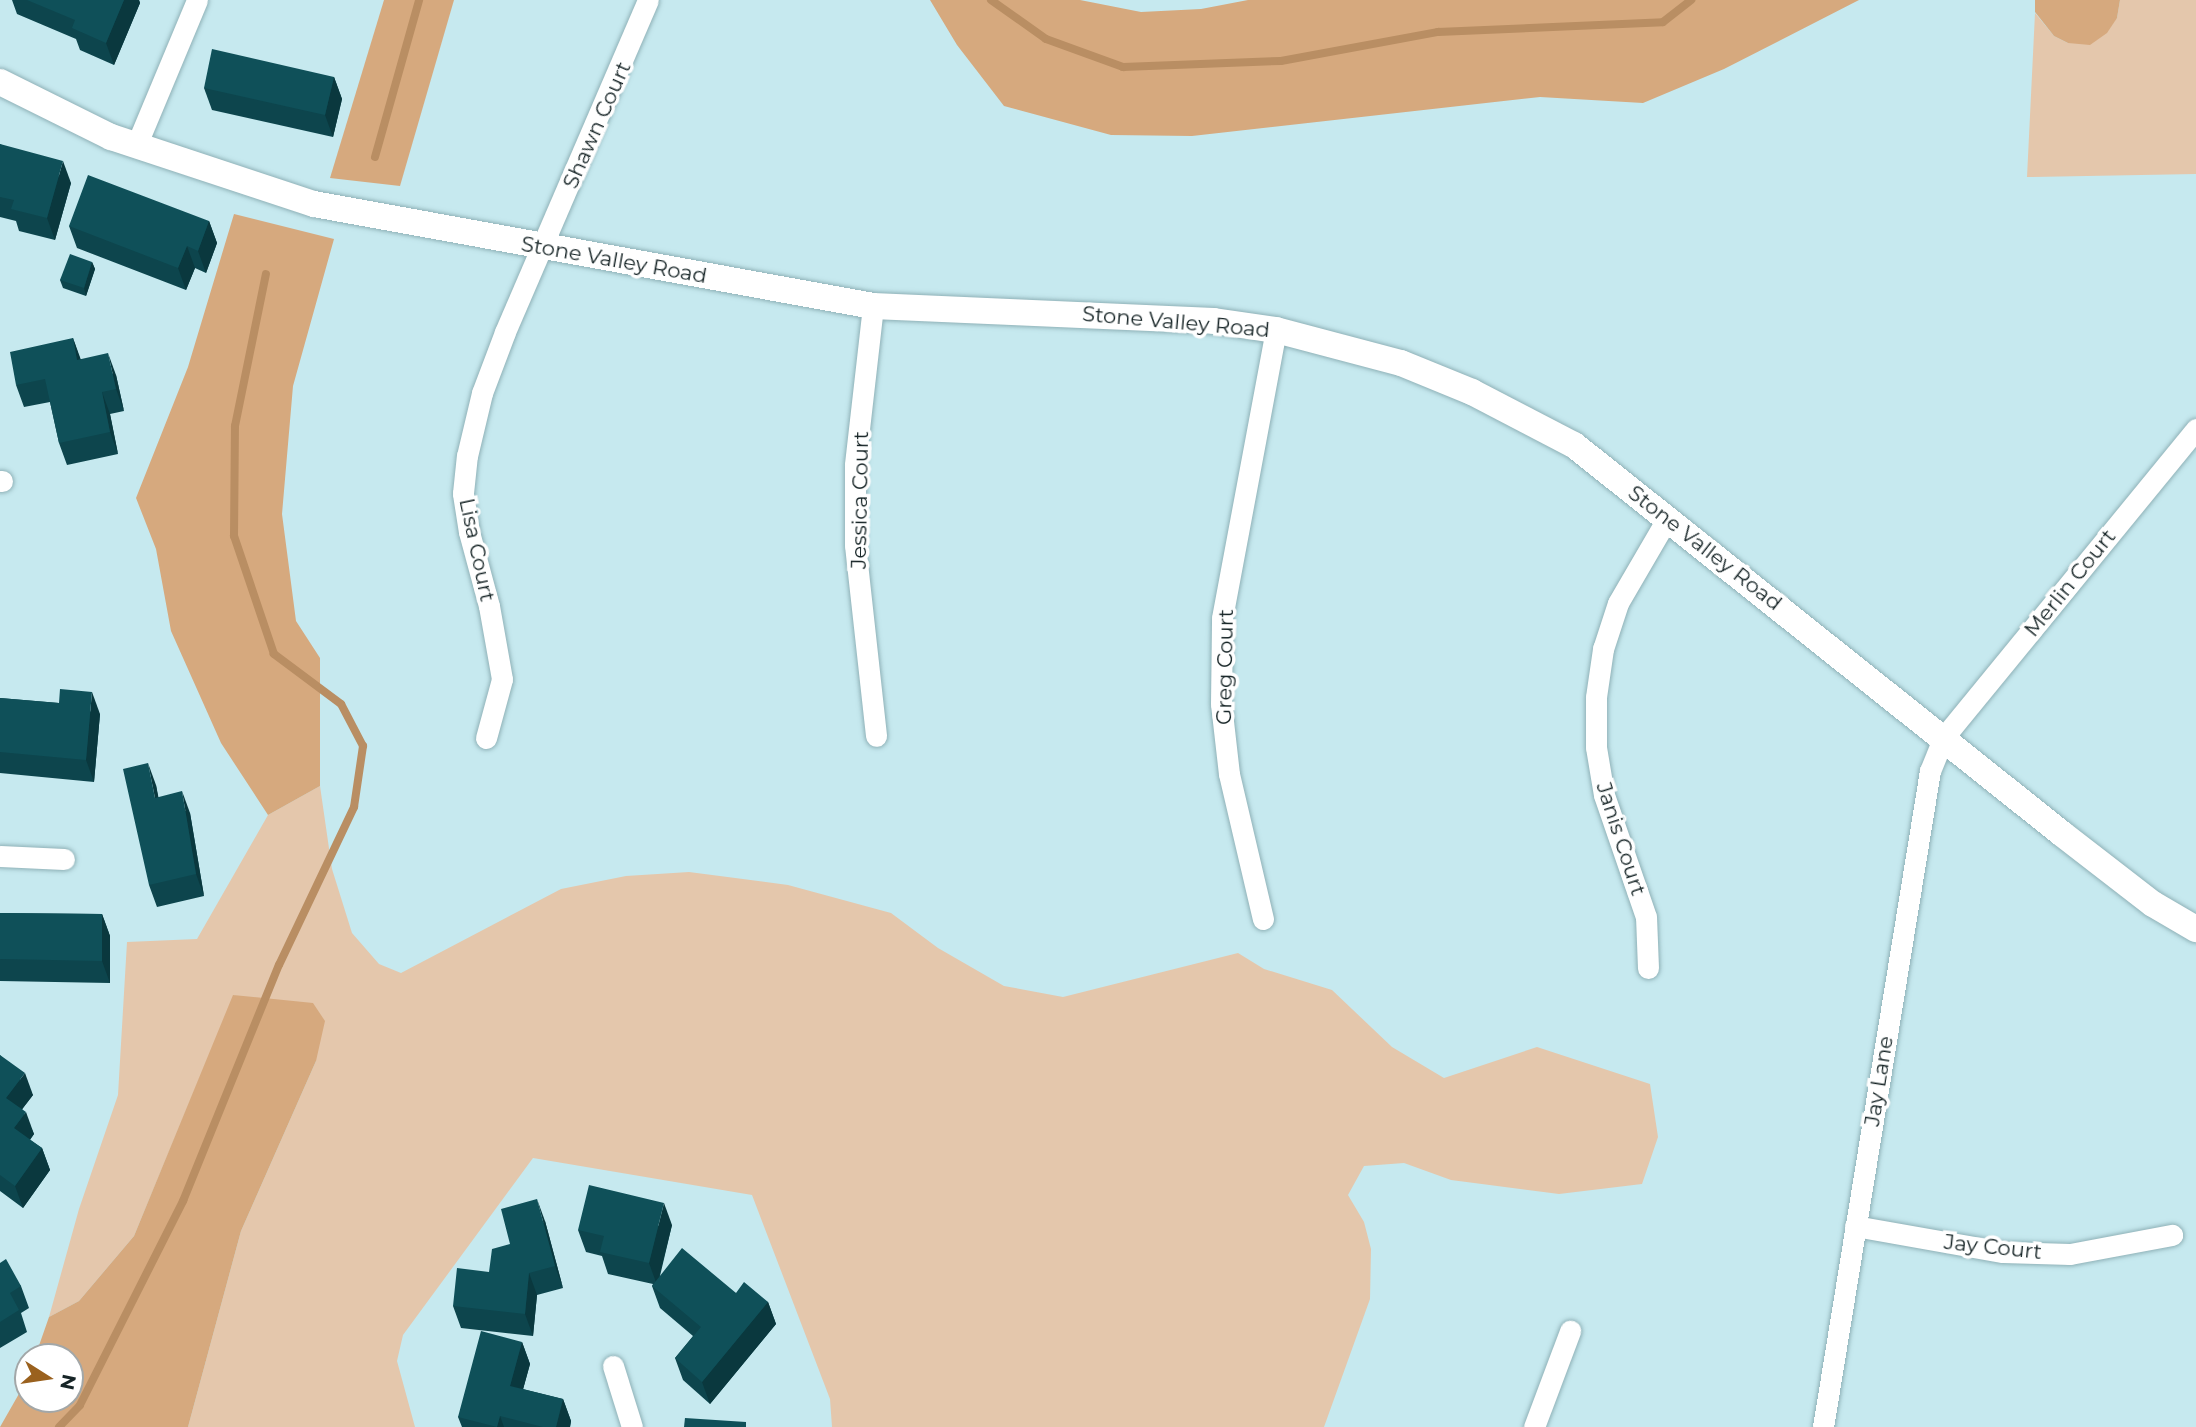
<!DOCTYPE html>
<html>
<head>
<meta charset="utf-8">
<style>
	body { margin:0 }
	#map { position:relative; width:2196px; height:1427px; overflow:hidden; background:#c6e9ef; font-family:Montserrat,sans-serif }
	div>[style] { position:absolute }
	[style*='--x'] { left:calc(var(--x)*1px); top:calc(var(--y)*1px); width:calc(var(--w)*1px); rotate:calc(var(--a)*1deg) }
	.green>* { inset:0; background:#e4c7ac }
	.forest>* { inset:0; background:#d6a97e }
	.stream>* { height:8px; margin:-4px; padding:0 4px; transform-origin:4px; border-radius:4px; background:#b98e63 }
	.roads { filter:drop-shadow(0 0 2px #8fb1b7) drop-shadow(0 0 2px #8fb1b7) }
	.minor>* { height:21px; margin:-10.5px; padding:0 10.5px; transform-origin:10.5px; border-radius:10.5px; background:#fff }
	.tertiary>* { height:26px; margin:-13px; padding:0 13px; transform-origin:13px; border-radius:13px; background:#fff }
	.wall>* { inset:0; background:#0d454d }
	.shaded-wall>* { inset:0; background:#0a383e }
	.building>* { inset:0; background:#0f5059 }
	span { translate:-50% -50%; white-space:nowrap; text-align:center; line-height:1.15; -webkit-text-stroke:7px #fff; paint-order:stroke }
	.street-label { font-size:21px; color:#162426 }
	.north { position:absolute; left:14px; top:1343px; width:70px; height:70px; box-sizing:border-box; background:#fff; border:2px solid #a2a7a8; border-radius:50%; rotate:102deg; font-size:19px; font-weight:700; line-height:28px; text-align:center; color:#162426 }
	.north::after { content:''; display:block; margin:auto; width:24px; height:32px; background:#9a611e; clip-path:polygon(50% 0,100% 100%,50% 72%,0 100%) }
</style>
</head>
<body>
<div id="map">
	<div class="green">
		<div style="clip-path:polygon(2120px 0,2196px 0,2196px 174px,2027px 177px,2035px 13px,2054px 36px,2068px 43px,2117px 18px)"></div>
		<div style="clip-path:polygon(320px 786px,332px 869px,352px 933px,379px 964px,401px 973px,561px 889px,626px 876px,689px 872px,788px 885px,891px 913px,938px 948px,1004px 986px,1063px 997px,1238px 953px,1264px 969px,1332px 990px,1392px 1047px,1444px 1078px,1537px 1047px,1650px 1084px,1658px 1137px,1642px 1184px,1559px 1194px,1451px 1180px,1404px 1163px,1364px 1166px,1348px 1195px,1364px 1222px,1371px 1249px,1370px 1299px,1324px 1427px,832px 1427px,830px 1399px,752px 1195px,533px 1158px,403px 1335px,397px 1361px,415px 1427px,188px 1427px,241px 1231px,316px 1061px,234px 995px,134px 1236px,79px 1301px,49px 1317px,79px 1209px,118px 1095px,127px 942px,197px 939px,268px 815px)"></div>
	</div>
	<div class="forest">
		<div style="clip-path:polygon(384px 0,454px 0,400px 186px,330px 178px)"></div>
		<div style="clip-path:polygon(930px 0,1080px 0,1141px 12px,1201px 9px,1248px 0,1859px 0,1724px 69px,1643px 103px,1540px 97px,1192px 136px,1111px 135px,1004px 106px,957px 45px)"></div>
		<div style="clip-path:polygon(2035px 0,2120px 0,2117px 18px,2107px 33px,2090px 45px,2068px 43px,2054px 36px,2035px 12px)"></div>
		<div style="clip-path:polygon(234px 214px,334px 239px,293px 386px,282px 514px,296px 621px,320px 658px,320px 786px,268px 815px,221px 743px,171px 631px,156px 549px,136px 498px,188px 367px)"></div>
		<div style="clip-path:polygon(233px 995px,313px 1003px,325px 1021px,316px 1061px,241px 1231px,188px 1427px,0 1427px,28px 1378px,28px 1399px,70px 1399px,70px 1357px,35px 1357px,49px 1317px,79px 1301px,134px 1236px)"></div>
	</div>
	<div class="stream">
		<div style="--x:991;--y:0;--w:67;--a:35.3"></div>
		<div style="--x:1046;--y:39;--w:82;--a:20"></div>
		<div style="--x:1123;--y:67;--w:158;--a:-2.2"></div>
		<div style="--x:1281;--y:61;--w:160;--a:-10.5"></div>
		<div style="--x:1438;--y:32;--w:225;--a:-2.5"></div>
		<div style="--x:1663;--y:22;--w:36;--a:-38"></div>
		<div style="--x:375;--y:157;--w:163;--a:-74.3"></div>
		<div style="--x:59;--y:1427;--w:30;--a:-46"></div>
		<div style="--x:80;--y:1405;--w:229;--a:-63.2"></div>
		<div style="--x:183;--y:1201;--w:255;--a:-67.9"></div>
		<div style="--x:279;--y:965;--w:175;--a:-64.6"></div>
		<div style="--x:354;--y:807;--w:62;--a:-81.6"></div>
		<div style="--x:363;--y:746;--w:47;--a:-117.6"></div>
		<div style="--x:341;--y:704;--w:84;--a:-143.3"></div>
		<div style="--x:274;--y:654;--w:125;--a:-108.7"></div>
		<div style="--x:234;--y:536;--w:110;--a:-89.5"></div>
		<div style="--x:235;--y:426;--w:155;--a:-78.5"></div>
	</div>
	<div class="roads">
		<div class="minor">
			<div style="--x:136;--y:146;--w:158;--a:-67.3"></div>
			<div style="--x:873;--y:306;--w:160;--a:96.5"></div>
			<div style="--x:855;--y:465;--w:80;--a:90"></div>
			<div style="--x:855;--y:545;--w:192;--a:83.7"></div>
			<div style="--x:0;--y:481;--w:2;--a:0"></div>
			<div style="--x:486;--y:738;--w:61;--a:-74.8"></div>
			<div style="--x:502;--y:679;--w:74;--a:-100.1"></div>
			<div style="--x:489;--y:606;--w:77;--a:-105.1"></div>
			<div style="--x:469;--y:532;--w:39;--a:-99"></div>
			<div style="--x:463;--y:493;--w:37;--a:-84"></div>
			<div style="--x:467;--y:456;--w:65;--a:-76.6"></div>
			<div style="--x:482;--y:393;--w:65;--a:-69.3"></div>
			<div style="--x:505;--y:332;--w:361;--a:-66.7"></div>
			<div style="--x:0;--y:856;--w:64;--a:2.7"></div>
			<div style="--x:1263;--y:919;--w:149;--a:-103.2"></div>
			<div style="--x:1229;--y:774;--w:70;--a:-96.5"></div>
			<div style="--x:1221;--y:704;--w:86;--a:-89.3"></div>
			<div style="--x:1222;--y:618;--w:293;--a:-79.4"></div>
			<div style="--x:1648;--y:968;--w:51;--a:-92.2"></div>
			<div style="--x:1646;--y:917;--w:129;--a:-109"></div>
			<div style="--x:1604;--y:795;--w:49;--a:-99.5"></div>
			<div style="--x:1596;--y:747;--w:50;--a:-90"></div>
			<div style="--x:1596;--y:697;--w:49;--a:-81.7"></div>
			<div style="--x:1603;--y:649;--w:48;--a:-71.9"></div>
			<div style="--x:1618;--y:603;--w:99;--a:-59.8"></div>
			<div style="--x:1855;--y:1226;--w:150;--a:10"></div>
			<div style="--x:2003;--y:1252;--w:67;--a:1.7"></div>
			<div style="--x:2070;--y:1254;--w:104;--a:-10.6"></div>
			<div style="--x:613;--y:1366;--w:64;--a:72.7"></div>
			<div style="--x:1534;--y:1427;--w:103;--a:-69.4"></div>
			<div style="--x:1823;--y:1427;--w:665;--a:-80.74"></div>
			<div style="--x:1930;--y:771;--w:37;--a:-68"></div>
			<div style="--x:1944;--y:737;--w:398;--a:-50.7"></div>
		</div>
		<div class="tertiary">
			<div style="--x:0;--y:82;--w:124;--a:26.4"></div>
			<div style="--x:111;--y:137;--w:214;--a:18.3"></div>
			<div style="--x:314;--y:204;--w:568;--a:10.34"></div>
			<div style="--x:873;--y:306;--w:341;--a:2.5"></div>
			<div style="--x:1214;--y:321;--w:63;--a:8.3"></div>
			<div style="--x:1276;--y:330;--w:129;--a:14.8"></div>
			<div style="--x:1401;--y:363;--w:77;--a:22.2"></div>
			<div style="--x:1472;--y:392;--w:115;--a:27.5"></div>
			<div style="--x:1574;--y:445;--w:623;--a:38.54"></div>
			<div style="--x:2061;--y:833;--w:116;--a:37.7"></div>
			<div style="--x:2153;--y:904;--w:50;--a:30.2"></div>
		</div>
	</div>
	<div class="wall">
		<div style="clip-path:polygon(12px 0,139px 0,140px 3px,114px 65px,80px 50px,76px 39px,17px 14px)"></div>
		<div style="clip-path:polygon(334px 77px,342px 99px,333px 137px,212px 110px,204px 88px)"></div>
		<div style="clip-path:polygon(0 144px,71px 183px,55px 240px,19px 231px,16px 221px,0 217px)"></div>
		<div style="clip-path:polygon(209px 221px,217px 243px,206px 273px,195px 268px,186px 290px,77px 248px,69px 226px)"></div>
		<div style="clip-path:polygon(92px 262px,95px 269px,86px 296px,63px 288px,60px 280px)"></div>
		<div style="clip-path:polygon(73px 338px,80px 359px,116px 375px,124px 411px,110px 414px,118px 454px,67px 465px,59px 443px,50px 402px,24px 407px,16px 385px)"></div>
		<div style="clip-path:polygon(0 698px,59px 703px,100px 714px,94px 782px,0 773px)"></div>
		<div style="clip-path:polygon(156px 785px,158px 797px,190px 813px,204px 896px,157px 907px,149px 885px)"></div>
		<div style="clip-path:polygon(0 913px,102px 914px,110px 936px,110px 983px,0 981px)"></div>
		<div style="clip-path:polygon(0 1055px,33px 1095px,22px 1109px,34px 1134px,30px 1140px,42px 1148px,50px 1170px,23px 1208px,0 1191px)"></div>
		<div style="clip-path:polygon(545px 1221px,563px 1288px,537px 1295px,533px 1336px,461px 1328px,453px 1306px)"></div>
		<div style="clip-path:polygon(672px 1225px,660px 1276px,736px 1293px,768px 1302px,776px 1324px,710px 1404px,683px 1380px,675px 1358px,693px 1336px,660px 1308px,652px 1286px,653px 1284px,608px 1274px,602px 1256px,586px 1252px,578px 1230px)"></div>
		<div style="clip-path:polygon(0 1263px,21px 1286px,29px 1308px,21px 1313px,27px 1332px,0 1348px)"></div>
		<div style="clip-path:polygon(522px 1342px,530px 1364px,523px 1389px,563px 1399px,571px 1421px,570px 1427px,462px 1427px,458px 1417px)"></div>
	</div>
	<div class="shaded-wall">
		<div style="clip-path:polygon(124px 0,139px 0,140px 3px,114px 65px,106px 43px)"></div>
		<div style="clip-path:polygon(334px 77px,342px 99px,333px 137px,325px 115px)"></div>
		<div style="clip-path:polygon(63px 161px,71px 183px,55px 240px,47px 218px)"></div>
		<div style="clip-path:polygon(209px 221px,217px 243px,206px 273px,198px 251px)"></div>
		<div style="clip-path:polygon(187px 246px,195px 268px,186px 290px,178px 268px)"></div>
		<div style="clip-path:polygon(92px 262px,95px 269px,86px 296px,84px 288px)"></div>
		<div style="clip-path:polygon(73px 338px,81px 360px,77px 360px)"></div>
		<div style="clip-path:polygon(108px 353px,116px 375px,124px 411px,116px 389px)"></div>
		<div style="clip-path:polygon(102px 392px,110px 414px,118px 454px,110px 432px)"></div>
		<div style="clip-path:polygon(92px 692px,100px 714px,94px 782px,86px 760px)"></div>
		<div style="clip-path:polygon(148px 763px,156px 785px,163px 820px,155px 798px)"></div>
		<div style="clip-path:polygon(182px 791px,190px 813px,204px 896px,196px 874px)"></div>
		<div style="clip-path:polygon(102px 914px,110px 936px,110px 983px,102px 961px)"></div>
		<div style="clip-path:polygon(25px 1073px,33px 1095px,14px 1120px,6px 1098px)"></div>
		<div style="clip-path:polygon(26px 1112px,34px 1134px,22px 1150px,14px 1128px)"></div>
		<div style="clip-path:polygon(42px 1148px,50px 1170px,23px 1208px,15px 1186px)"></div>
		<div style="clip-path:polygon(537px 1199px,545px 1221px,563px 1288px,555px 1266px)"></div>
		<div style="clip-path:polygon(664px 1203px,672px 1225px,657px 1285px,649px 1263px)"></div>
		<div style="clip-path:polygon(529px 1273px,537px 1295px,533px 1336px,525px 1314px)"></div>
		<div style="clip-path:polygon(768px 1302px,776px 1324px,710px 1404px,702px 1382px)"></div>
		<div style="clip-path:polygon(522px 1342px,530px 1364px,518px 1408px,510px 1386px)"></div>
		<div style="clip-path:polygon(563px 1399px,571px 1421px,570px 1427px,556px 1427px)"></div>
		<div style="clip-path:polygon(500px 1416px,504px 1427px,497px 1427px)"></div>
	</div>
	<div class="building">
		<div style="clip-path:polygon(27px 0,124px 0,106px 43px,72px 28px,75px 20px)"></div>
		<div style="clip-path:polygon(212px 49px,334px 77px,325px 115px,204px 88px)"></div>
		<div style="clip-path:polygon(0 144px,63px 161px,47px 218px,11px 209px,14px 200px,0 197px)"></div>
		<div style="clip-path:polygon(88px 175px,209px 221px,198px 251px,187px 246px,178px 268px,69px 226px)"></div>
		<div style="clip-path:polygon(70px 254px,92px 262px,84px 288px,60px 280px)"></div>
		<div style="clip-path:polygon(73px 338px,77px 360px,108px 353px,116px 389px,102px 392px,110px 432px,59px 443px,45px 379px,16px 385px,10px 352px)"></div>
		<div style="clip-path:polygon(60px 689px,92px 692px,86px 760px,0 752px,0 698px,59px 703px)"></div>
		<div style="clip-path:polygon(148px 763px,155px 798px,182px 791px,196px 874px,149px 885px,123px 769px)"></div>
		<div style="clip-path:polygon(0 913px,102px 914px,102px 961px,0 959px)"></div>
		<div style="clip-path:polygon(0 1055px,25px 1073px,6px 1098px,26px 1112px,14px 1128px,42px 1148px,15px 1186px,0 1175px)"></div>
		<div style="clip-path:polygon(589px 1185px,664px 1203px,649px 1263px,600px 1252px,604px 1236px,578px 1230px)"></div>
		<div style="clip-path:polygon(537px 1199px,555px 1266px,529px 1273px,525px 1314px,453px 1306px,457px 1268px,489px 1272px,492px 1249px,510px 1244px,501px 1209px)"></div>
		<div style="clip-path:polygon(682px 1248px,736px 1293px,744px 1282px,768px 1302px,702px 1382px,675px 1358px,701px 1327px,652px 1286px)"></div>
		<div style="clip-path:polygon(6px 1259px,21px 1286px,10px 1293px,19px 1310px,0 1322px,0 1263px)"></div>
		<div style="clip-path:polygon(481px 1331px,522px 1342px,510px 1386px,563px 1399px,556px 1427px,543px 1427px,500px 1416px,497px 1427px,458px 1417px)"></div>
		<div style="clip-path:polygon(685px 1418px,746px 1422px,746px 1427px,684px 1427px)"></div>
	</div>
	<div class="street-label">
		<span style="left:597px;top:125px;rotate:-66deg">Shawn Court</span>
		<span style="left:614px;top:260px;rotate:10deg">Stone Valley Road</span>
		<span style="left:1176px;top:322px;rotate:5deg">Stone Valley Road</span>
		<span style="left:860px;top:500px;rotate:-89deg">Jessica Court</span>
		<span style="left:1705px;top:548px;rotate:38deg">Stone Valley Road</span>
		<span style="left:477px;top:550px;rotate:78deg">Lisa Court</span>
		<span style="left:2070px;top:583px;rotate:-51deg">Merlin Court</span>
		<span style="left:1225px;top:667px;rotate:-89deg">Greg Court</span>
		<span style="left:1621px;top:839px;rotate:72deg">Janis Court</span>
		<span style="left:1879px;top:1081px;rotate:-81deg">Jay Lane</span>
		<span style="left:1993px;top:1247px;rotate:6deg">Jay Court</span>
	</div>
	<div class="north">N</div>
</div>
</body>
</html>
